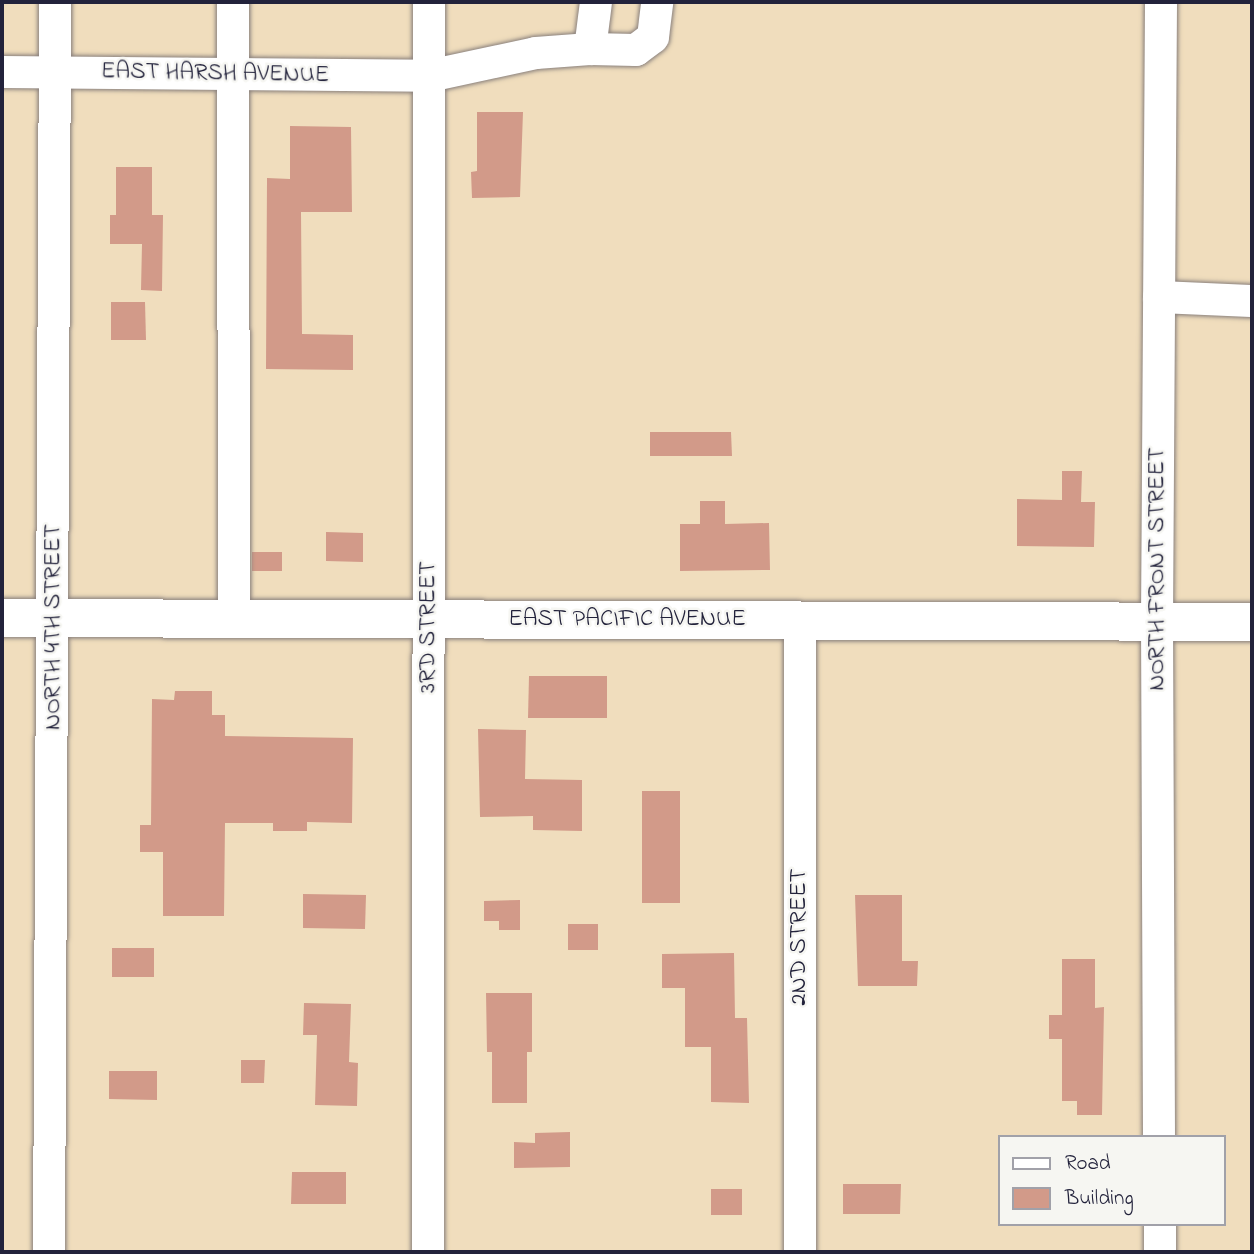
<!DOCTYPE html>
<html>
<head>
<meta charset="utf-8">
<style>
	body { margin:0 }
	#map { position:relative; width:1254px; height:1254px; overflow:hidden; background:#f0ddbd; font-family:"Indie Flower",sans-serif }
	div>[style] { position:absolute }
	[style*='--x'] { left:calc(var(--x)*1px); top:calc(var(--y)*1px); width:calc(var(--w)*1px); rotate:calc(var(--a)*1deg) }
	.building>* { inset:0; background:#d29a89 }
	.roads { filter:drop-shadow(0 0 2px #89807c) drop-shadow(0 0 2px #89807c) }
	.minor>* { height:32px; margin:-16px; padding:0 16px; transform-origin:16px; border-radius:16px; background:#fff }
	.major>* { height:38px; margin:-19px; padding:0 19px; transform-origin:19px; border-radius:19px; background:#fff }
	span { translate:-50% -50%; white-space:nowrap; text-align:center; line-height:1.15; -webkit-text-stroke:5px #f6f6f2; paint-order:stroke }
	.street-label { font-size:24px; color:#22223b }
	.frame { position:absolute; inset:0; border:4px solid #22223b; pointer-events:none }
	.legend { position:absolute; left:998px; top:1135px; width:228px; height:91px; box-sizing:border-box; background:#f6f6f2; border:2px solid #a1a1a9; margin:0; padding:9px 12px; list-style:none; font-size:21px; color:#22223b }
	.legend li { display:flex; align-items:center; gap:14px; height:35px }
	.legend b { width:35px; border:2px solid #a1a1a9 }
</style>
</head>
<body>
<div id="map">
	<div class="building">
		<div style="clip-path:polygon(477px 112px,523px 112px,520px 197px,472px 198px,471px 172px,477px 171px)"></div>
		<div style="clip-path:polygon(290px 126px,351px 127px,352px 212px,301px 212px,302px 334px,353px 335px,353px 370px,266px 369px,267px 178px,290px 179px)"></div>
		<div style="clip-path:polygon(116px 167px,152px 167px,152px 215px,163px 215px,162px 291px,141px 290px,142px 244px,110px 244px,110px 215px,116px 215px)"></div>
		<div style="clip-path:polygon(111px 302px,145px 302px,146px 340px,111px 340px)"></div>
		<div style="clip-path:polygon(650px 432px,731px 432px,732px 456px,650px 456px)"></div>
		<div style="clip-path:polygon(1062px 471px,1082px 471px,1081px 502px,1095px 502px,1094px 547px,1017px 546px,1017px 499px,1062px 500px)"></div>
		<div style="clip-path:polygon(700px 501px,725px 501px,725px 524px,769px 523px,770px 570px,680px 571px,680px 524px,700px 524px)"></div>
		<div style="clip-path:polygon(326px 532px,363px 533px,363px 562px,326px 561px)"></div>
		<div style="clip-path:polygon(252px 552px,282px 552px,282px 571px,252px 571px)"></div>
		<div style="clip-path:polygon(529px 676px,607px 676px,607px 718px,528px 718px)"></div>
		<div style="clip-path:polygon(175px 691px,212px 691px,212px 715px,225px 715px,225px 736px,353px 738px,352px 823px,307px 822px,307px 831px,273px 831px,273px 823px,225px 823px,224px 916px,163px 916px,163px 852px,140px 852px,140px 825px,151px 825px,152px 699px,174px 700px)"></div>
		<div style="clip-path:polygon(478px 729px,526px 730px,525px 779px,582px 780px,582px 831px,533px 830px,533px 816px,480px 817px)"></div>
		<div style="clip-path:polygon(642px 791px,680px 791px,680px 903px,642px 903px)"></div>
		<div style="clip-path:polygon(303px 894px,366px 895px,365px 929px,303px 928px)"></div>
		<div style="clip-path:polygon(855px 895px,902px 895px,902px 961px,918px 961px,917px 986px,858px 986px)"></div>
		<div style="clip-path:polygon(520px 900px,520px 930px,499px 930px,499px 921px,484px 921px,484px 901px)"></div>
		<div style="clip-path:polygon(568px 924px,598px 924px,598px 950px,568px 950px)"></div>
		<div style="clip-path:polygon(112px 948px,154px 948px,154px 977px,112px 977px)"></div>
		<div style="clip-path:polygon(734px 953px,735px 1018px,747px 1018px,749px 1103px,711px 1102px,711px 1047px,685px 1047px,685px 988px,662px 988px,662px 954px)"></div>
		<div style="clip-path:polygon(1062px 959px,1095px 959px,1095px 1008px,1104px 1007px,1102px 1115px,1077px 1115px,1077px 1101px,1062px 1101px,1062px 1039px,1049px 1039px,1049px 1015px,1062px 1015px)"></div>
		<div style="clip-path:polygon(486px 993px,532px 993px,532px 1052px,527px 1052px,527px 1103px,492px 1103px,492px 1052px,487px 1052px)"></div>
		<div style="clip-path:polygon(304px 1003px,351px 1004px,349px 1062px,358px 1063px,357px 1106px,315px 1105px,317px 1035px,303px 1035px)"></div>
		<div style="clip-path:polygon(241px 1060px,265px 1060px,264px 1083px,241px 1083px)"></div>
		<div style="clip-path:polygon(109px 1071px,157px 1071px,157px 1100px,109px 1099px)"></div>
		<div style="clip-path:polygon(570px 1132px,570px 1167px,514px 1168px,514px 1142px,535px 1143px,535px 1133px)"></div>
		<div style="clip-path:polygon(292px 1172px,346px 1172px,346px 1204px,291px 1204px)"></div>
		<div style="clip-path:polygon(843px 1184px,901px 1184px,900px 1214px,843px 1214px)"></div>
		<div style="clip-path:polygon(711px 1189px,742px 1189px,742px 1215px,711px 1215px)"></div>
	</div>
	<div class="roads">
		<div class="minor">
			<div style="--x:233;--y:2;--w:617;--a:89.91"></div>
			<div style="--x:590;--y:49;--w:47;--a:-82.7"></div>
			<div style="--x:2;--y:72;--w:427;--a:0.5"></div>
			<div style="--x:429;--y:76;--w:109;--a:-12.1"></div>
			<div style="--x:536;--y:53;--w:54;--a:-4.2"></div>
			<div style="--x:590;--y:49;--w:46;--a:1.2"></div>
			<div style="--x:636;--y:50;--w:21;--a:-37"></div>
			<div style="--x:653;--y:37;--w:35;--a:-83"></div>
			<div style="--x:1159;--y:297;--w:93;--a:2.5"></div>
			<div style="--x:800;--y:621;--w:631;--a:90"></div>
			<div style="--x:1159;--y:1137;--w:515;--a:-90.22"></div>
			<div style="--x:1157;--y:622;--w:620;--a:-89.63"></div>
			<div style="--x:1160;--y:1224;--w:28;--a:90"></div>
			<div style="--x:49;--y:1252;--w:1250;--a:-89.72"></div>
			<div style="--x:428;--y:1252;--w:1250;--a:-89.95"></div>
		</div>
		<div class="major">
			<div style="--x:2;--y:618;--w:1250;--a:0.18"></div>
		</div>
	</div>
	<div class="street-label">
		<span style="left:215px;top:74px;rotate:1deg">EAST HARSH AVENUE</span>
		<span style="left:1158px;top:569px;rotate:-90deg">NORTH FRONT STREET</span>
		<span style="left:627px;top:620px">EAST PACIFIC AVENUE</span>
		<span style="left:54px;top:627px;rotate:-90deg">NORTH 4TH STREET</span>
		<span style="left:429px;top:627px;rotate:-90deg">3RD STREET</span>
		<span style="left:800px;top:937px;rotate:-90deg">2ND STREET</span>
	</div>
	<div class="frame"></div>
	<ul class="legend">
	<li><b style="height:9px;background:#fff"></b>Road</li>
	<li><b style="height:19px;background:#d29a89"></b>Building</li>
	</ul>
</div>
</body>
</html>
